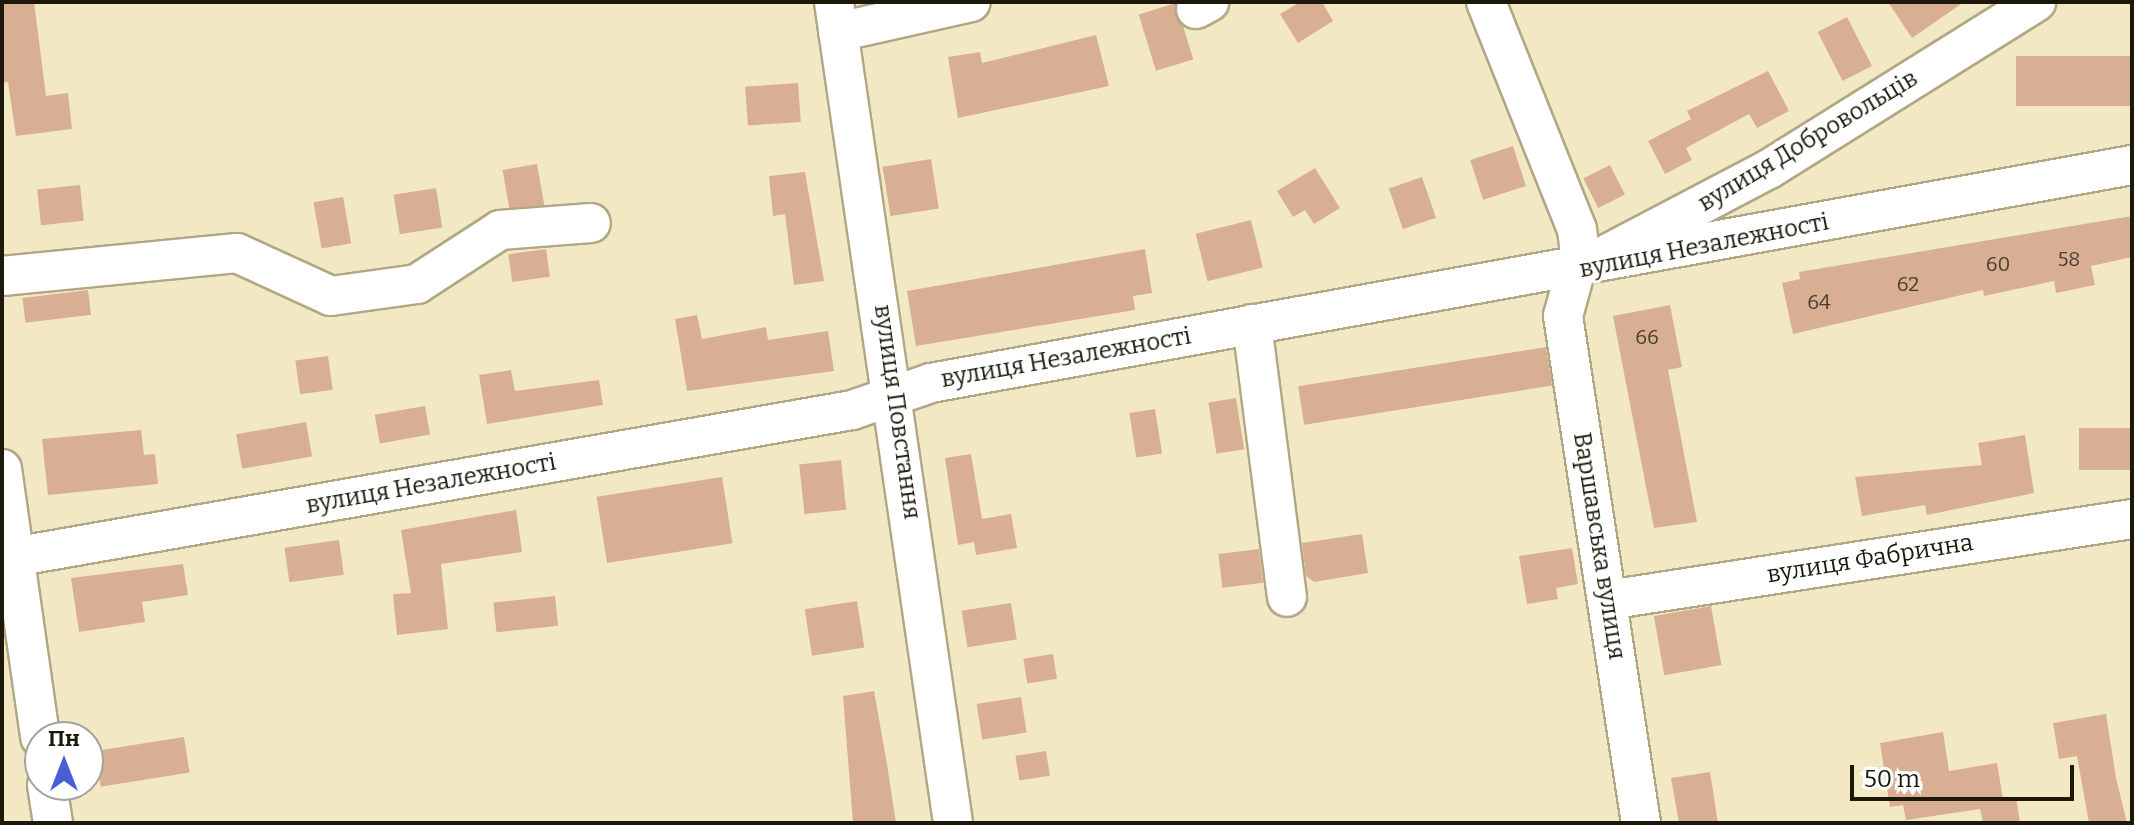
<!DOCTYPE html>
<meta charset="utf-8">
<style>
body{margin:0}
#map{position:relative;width:2134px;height:825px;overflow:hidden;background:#f3e8c4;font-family:Bitter,serif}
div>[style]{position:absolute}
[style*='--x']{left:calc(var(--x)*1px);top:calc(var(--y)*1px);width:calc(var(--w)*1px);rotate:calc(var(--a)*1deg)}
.building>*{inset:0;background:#d9af94;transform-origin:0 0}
.roads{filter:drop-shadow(2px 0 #b1a784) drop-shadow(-2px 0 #b1a784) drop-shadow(0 2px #b1a784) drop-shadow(0 -2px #b1a784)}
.minor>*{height:38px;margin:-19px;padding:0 19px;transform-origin:19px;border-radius:19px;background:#fff}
span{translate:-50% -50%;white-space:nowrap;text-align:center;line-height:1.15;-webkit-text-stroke:6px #fff;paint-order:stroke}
.number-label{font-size:20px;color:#4b3e2d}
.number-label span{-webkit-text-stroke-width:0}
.street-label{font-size:24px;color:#1c190b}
.frame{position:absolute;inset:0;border:4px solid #1c190b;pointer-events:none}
.north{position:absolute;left:24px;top:721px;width:80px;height:80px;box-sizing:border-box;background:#fff;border:2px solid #a4a39d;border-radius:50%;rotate:0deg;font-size:22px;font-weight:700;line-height:32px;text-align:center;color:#1c190b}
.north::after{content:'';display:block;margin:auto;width:28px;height:36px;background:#475fd3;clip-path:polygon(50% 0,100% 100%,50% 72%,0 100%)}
.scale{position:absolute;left:1850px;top:765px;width:224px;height:36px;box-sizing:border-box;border:4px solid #1c190b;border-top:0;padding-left:10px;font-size:24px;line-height:28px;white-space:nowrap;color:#1c190b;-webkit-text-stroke:6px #fff;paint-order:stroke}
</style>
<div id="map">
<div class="building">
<div style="clip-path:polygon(34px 2px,46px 96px,68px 93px,72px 129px,16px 136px,8px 82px,2px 83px,2px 3px)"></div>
<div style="clip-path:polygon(1300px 2px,1322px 2px,1333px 21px,1298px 43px,1280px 14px)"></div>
<div style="clip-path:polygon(1888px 2px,1964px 2px,1912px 38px)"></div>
<div style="left:1176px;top:3px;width:59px;height:39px;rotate:73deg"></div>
<div style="left:1847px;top:17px;width:55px;height:33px;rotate:63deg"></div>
<div style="clip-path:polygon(1096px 35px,1109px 86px,958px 118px,948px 57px,980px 52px,982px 63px)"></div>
<div style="left:2132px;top:56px;width:50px;height:116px;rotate:90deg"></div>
<div style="clip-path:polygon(1768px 71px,1789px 111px,1757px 128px,1749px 114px,1686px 148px,1692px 160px,1665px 174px,1648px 141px,1691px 119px,1687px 111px)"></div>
<div style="left:798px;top:83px;width:39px;height:53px;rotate:86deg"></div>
<div style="left:1513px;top:146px;width:42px;height:45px;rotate:72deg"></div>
<div style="left:931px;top:159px;width:50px;height:49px;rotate:81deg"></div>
<div style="left:537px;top:164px;width:42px;height:35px;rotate:80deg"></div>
<div style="left:1610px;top:165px;width:33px;height:30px;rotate:63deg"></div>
<div style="clip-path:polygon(1315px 168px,1340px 208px,1314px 224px,1305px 210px,1293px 217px,1277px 191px)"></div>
<div style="clip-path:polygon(805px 172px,824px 281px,794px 285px,785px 214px,773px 216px,769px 176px)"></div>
<div style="left:1422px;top:177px;width:43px;height:35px;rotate:71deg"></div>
<div style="left:80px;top:185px;width:36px;height:43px;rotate:84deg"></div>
<div style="left:436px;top:188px;width:40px;height:43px;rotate:81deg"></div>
<div style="left:343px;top:197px;width:47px;height:30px;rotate:80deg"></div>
<div style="clip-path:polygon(2132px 216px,2132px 257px,2091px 266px,2095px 285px,2056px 293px,2054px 281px,1984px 296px,1983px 290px,1793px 334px,1782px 283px,1800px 279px,1799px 272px)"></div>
<div style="left:1251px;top:220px;width:49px;height:57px;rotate:76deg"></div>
<div style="left:546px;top:249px;width:28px;height:38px;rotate:82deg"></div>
<div style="clip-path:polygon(1145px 249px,1152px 293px,1133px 296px,1135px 310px,916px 346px,907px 291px)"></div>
<div style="left:88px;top:290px;width:25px;height:66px;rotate:83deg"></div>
<div style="clip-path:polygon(1670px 305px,1682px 367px,1668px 370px,1697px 522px,1654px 528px,1613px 316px)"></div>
<div style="clip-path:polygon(697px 315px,702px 339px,766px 327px,768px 340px,828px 331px,834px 371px,687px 391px,675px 319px)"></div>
<div style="left:1546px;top:347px;width:39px;height:251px;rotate:81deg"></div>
<div style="left:328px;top:356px;width:34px;height:33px;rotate:82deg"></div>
<div style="clip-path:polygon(511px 370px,515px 391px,599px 380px,603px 405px,487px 424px,479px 375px)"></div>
<div style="left:1236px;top:398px;width:52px;height:28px;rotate:81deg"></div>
<div style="left:425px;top:406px;width:29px;height:51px;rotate:80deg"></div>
<div style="left:1155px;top:409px;width:45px;height:26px;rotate:81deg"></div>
<div style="left:306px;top:422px;width:35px;height:71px;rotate:80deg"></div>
<div style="left:2132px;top:428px;width:42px;height:53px;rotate:90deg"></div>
<div style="clip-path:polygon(141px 430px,144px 455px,155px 454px,158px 484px,48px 495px,42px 439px)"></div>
<div style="clip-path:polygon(2025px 435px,2034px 493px,1927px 515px,1925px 505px,1862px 516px,1855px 477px,1982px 465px,1978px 443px)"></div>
<div style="clip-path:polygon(971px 454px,982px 519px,1011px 514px,1017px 548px,976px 555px,974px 542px,958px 545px,945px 458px)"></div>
<div style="left:841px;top:460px;width:50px;height:42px;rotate:84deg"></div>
<div style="left:722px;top:477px;width:67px;height:127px;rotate:81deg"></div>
<div style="clip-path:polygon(516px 510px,522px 552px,441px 564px,448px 629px,397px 635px,393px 594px,411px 593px,401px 530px)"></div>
<div style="clip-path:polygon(1362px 534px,1368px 573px,1314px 582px,1306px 576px,1302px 543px)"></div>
<div style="left:339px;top:540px;width:35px;height:55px;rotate:82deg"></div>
<div style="clip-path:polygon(1572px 548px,1578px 584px,1556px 588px,1558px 599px,1527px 604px,1519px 556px)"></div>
<div style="left:1259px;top:549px;width:34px;height:41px;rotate:83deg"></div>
<div style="clip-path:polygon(183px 564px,188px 595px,142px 602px,145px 622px,79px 632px,71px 578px)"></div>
<div style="left:555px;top:596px;width:30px;height:62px;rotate:84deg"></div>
<div style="left:857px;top:601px;width:47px;height:53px;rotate:81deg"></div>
<div style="left:1011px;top:603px;width:37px;height:50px;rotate:81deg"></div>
<div style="left:1711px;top:606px;width:60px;height:58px;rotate:80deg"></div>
<div style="left:1053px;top:654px;width:25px;height:30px;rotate:81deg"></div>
<div style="clip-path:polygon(874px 691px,887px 764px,896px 823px,853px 823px,843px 696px)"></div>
<div style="left:1021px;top:697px;width:36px;height:45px;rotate:81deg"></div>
<div style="clip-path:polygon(2106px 714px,2116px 778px,2127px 823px,2089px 823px,2077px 756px,2059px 759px,2053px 723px)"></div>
<div style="clip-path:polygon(1943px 732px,1949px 771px,1997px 763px,2003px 799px,2016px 797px,2020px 823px,1983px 823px,1980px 809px,1906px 820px,1903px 805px,1890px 807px,1880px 743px)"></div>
<div style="left:184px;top:737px;width:36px;height:90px;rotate:81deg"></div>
<div style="left:1046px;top:751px;width:25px;height:31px;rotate:81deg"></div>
<div style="clip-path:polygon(1710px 772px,1718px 823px,1679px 823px,1671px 778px)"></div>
</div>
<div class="roads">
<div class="minor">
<div style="--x:834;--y:2;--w:830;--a:81.75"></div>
<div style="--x:1486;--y:2;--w:245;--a:68.2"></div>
<div style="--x:1577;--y:229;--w:25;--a:83"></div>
<div style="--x:1580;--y:254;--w:64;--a:105.3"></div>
<div style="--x:1563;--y:316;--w:513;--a:81.25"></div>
<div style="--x:1196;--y:9;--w:15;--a:-28"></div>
<div style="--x:838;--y:32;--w:136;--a:-12.7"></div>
<div style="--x:1609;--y:253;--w:181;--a:-27.7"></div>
<div style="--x:1769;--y:169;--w:315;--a:-32"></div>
<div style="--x:2;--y:276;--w:236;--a:-5.6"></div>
<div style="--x:237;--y:253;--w:103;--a:24.6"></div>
<div style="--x:331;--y:296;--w:87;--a:-7.9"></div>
<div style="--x:417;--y:284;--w:99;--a:-33"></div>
<div style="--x:500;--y:230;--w:91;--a:-4.4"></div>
<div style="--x:1252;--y:324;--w:275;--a:82.7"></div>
<div style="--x:2;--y:469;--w:271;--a:81.9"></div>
<div style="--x:2;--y:559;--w:863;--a:-9.94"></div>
<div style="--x:852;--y:410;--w:83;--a:-18.9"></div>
<div style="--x:931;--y:383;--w:1221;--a:-10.29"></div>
<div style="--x:1608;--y:600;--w:530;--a:-8.79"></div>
<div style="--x:47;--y:785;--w:38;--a:81"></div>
</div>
</div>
<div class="number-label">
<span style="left:2069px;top:259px">58</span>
<span style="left:1998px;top:264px">60</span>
<span style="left:1908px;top:284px">62</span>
<span style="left:1819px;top:302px">64</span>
<span style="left:1647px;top:337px">66</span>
</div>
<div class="street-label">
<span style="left:1808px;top:141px;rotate:-31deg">вулиця Добровольців</span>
<span style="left:1704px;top:246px;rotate:-11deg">вулиця Незалежності</span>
<span style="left:1066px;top:358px;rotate:-10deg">вулиця Незалежності</span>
<span style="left:897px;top:412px;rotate:82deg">вулиця Повстання</span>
<span style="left:431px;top:484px;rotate:-10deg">вулиця Незалежності</span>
<span style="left:1599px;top:546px;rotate:81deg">Варшавська вулиця</span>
<span style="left:1870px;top:559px;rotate:-9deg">вулиця Фабрична</span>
</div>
<div class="frame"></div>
<div class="north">Пн</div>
<div class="scale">50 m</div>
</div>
